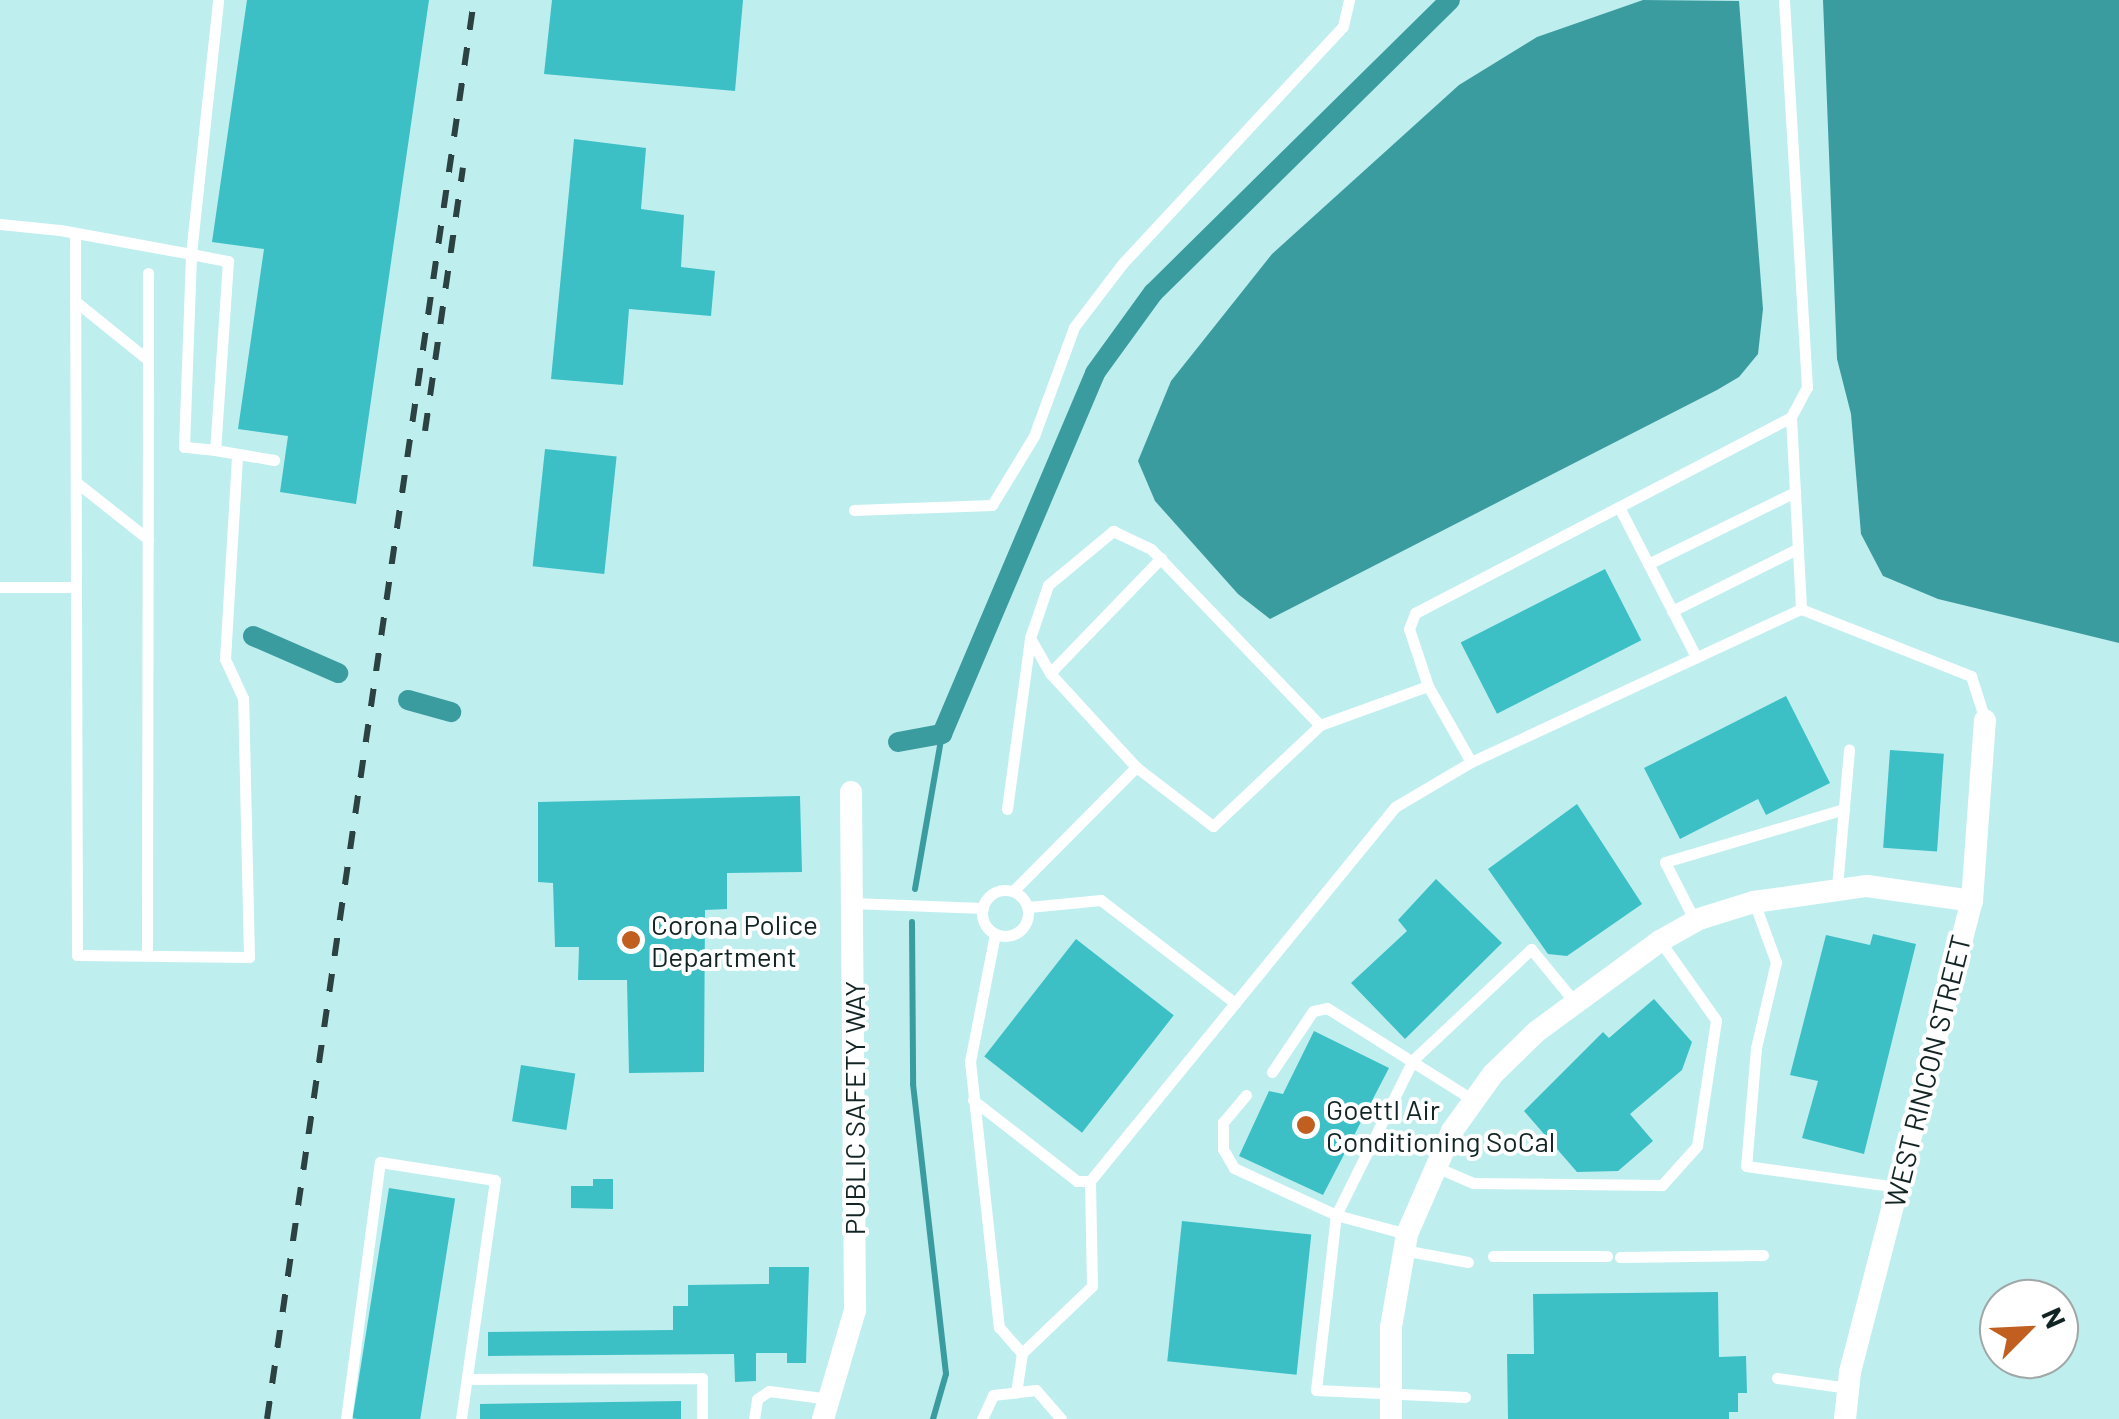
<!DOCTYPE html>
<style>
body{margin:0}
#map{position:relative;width:2119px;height:1419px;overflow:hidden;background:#bfeeef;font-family:Barlow,sans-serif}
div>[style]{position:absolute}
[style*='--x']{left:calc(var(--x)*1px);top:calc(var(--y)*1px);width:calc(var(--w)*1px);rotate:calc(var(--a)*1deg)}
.water>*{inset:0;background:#3b9ca0}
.stream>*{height:6px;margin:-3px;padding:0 3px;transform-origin:3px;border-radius:3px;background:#3b9ca0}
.canal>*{height:20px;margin:-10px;padding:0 10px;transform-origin:10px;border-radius:10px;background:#3b9ca0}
.building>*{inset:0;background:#3cc0c6;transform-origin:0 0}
.service>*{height:11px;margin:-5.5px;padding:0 5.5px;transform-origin:5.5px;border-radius:5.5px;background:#fff}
.service>.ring{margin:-5.5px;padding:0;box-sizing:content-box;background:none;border:11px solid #fff;border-radius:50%}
.minor>*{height:22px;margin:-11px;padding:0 11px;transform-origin:11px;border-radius:11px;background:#fff}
.rail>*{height:6px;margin-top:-3px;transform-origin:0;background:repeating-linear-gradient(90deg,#2c4242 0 18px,transparent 0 36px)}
.dots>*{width:28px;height:28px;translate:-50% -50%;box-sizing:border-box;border:5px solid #fff;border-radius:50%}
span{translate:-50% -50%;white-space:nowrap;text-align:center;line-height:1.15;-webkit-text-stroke:8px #fff;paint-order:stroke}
.poi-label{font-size:28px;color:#122424}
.left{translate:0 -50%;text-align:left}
.street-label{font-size:28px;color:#122424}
.north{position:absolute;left:1979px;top:1279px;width:100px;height:100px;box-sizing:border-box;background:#fff;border:2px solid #a0a7a7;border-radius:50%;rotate:66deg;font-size:28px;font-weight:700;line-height:40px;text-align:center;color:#122424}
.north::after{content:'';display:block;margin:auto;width:35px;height:45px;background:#c15f20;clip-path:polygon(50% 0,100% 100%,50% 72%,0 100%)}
</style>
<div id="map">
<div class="water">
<div style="clip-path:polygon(1643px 0,1739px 1px,1763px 309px,1758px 354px,1739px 377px,1717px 390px,1270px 619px,1238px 594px,1155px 501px,1138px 461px,1171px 381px,1272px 254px,1459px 85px,1537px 37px)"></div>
<div style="clip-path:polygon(1823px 0,2119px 0,2119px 643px,1938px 599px,1883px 576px,1861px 534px,1851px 414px,1837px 359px)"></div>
</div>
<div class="stream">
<div style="--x:915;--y:889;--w:157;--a:-80.1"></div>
<div style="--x:912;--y:922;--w:162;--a:89.6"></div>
<div style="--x:913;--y:1084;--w:292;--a:83.5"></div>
<div style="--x:946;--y:1374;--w:47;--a:106.1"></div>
</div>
<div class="canal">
<div style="--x:253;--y:636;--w:93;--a:23.5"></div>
<div style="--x:408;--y:700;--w:45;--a:15.6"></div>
<div style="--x:898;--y:742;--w:45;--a:-10.3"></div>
<div style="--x:942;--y:734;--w:392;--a:-67"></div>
<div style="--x:1095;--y:373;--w:99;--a:-54.1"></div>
<div style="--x:1153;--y:293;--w:417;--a:-44.6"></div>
</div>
<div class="building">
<div style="clip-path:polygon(247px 0,429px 0,356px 504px,280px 492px,288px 436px,238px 429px,264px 249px,212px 242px)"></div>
<div style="clip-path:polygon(552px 0,743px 0,735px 91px,544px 74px)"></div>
<div style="clip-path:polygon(574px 139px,646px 148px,641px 209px,684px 215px,681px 267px,715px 271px,711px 316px,629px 309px,623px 385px,551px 379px)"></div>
<div style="left:545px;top:449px;width:72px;height:118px;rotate:6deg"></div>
<div style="left:1605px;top:569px;width:80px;height:162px;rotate:63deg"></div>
<div style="clip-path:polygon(1786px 696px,1830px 783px,1766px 815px,1758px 799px,1680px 839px,1644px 768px)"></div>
<div style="left:1890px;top:750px;width:54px;height:98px;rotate:4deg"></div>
<div style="clip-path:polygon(800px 796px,802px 872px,727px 873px,727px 909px,705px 910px,704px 1072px,629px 1073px,627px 980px,578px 980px,579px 947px,555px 947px,553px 883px,538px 882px,538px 802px)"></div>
<div style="clip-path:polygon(1577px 804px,1642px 904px,1567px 956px,1548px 954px,1488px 869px)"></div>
<div style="clip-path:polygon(1436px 879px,1502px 943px,1405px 1039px,1351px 983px,1407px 931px,1398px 920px)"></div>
<div style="clip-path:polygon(1873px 934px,1916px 944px,1864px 1154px,1802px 1138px,1818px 1081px,1790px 1075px,1826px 935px,1870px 945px)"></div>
<div style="left:1076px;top:939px;width:124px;height:149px;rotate:38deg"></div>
<div style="clip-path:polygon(1654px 999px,1692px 1042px,1682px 1070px,1630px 1114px,1653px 1141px,1618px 1171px,1577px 1172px,1524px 1111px,1603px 1032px,1609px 1038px)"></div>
<div style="clip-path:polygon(1314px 1031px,1389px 1068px,1323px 1195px,1239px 1156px,1269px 1091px,1283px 1094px)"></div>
<div style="left:521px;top:1065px;width:55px;height:57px;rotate:9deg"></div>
<div style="clip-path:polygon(593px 1179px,613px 1179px,613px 1209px,571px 1208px,571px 1186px,593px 1186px)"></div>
<div style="left:389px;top:1188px;width:67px;height:233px;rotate:9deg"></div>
<div style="left:1182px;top:1221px;width:130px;height:141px;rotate:6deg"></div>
<div style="clip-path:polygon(769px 1267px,809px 1267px,806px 1363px,787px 1363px,787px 1353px,756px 1353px,756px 1381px,735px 1382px,734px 1354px,488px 1356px,488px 1332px,673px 1330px,673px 1306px,688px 1306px,688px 1285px,769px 1284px)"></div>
<div style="clip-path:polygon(1718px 1292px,1719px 1357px,1746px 1356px,1747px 1393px,1738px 1393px,1738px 1412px,1729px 1412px,1729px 1419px,1508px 1419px,1507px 1354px,1534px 1354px,1533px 1294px)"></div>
<div style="clip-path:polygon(681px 1401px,681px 1419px,480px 1419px,480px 1404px)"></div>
</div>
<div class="service">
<div style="--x:1784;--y:0;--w:388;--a:86.6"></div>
<div style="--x:1807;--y:387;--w:34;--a:118"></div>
<div style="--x:0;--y:224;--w:60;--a:5.7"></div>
<div style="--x:60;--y:230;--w:56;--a:10.3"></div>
<div style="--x:115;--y:240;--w:77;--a:10.4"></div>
<div style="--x:191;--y:254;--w:38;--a:11"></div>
<div style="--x:228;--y:261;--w:189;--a:93.9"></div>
<div style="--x:215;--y:450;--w:31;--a:-174"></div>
<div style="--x:184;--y:447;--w:193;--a:-87.9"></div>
<div style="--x:191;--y:254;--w:255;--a:-83.9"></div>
<div style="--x:75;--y:233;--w:722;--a:89.84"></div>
<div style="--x:77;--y:955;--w:172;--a:0.7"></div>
<div style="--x:249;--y:957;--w:259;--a:-91.3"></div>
<div style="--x:243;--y:698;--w:43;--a:-114.8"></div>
<div style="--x:225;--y:659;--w:205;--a:-86.6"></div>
<div style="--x:148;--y:273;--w:87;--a:90"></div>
<div style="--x:75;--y:301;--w:94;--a:38.9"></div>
<div style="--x:148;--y:360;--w:593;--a:90.1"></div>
<div style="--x:215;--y:450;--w:60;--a:9.6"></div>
<div style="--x:76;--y:482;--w:92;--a:38.4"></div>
<div style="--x:1619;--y:507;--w:169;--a:62.8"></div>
<div style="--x:854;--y:510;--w:138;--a:-2.1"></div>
<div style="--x:992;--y:505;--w:81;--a:-58.7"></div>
<div style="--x:1034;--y:436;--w:116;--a:-69.8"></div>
<div style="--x:1074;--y:327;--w:81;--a:-52.6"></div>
<div style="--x:1123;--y:263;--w:323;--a:-47.1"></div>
<div style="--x:1343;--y:26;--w:27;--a:-77"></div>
<div style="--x:1648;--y:564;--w:164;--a:-26.1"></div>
<div style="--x:0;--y:587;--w:76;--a:0"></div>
<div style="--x:1672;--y:611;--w:140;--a:-26.4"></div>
<div style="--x:1050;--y:673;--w:160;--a:-46"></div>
<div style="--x:1428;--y:686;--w:60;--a:-108.4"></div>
<div style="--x:1409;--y:629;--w:17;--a:-69"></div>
<div style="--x:1415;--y:613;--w:424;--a:-27.5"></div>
<div style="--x:1791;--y:417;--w:192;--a:87"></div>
<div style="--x:1471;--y:762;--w:364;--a:-24.9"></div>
<div style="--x:1801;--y:609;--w:183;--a:21.5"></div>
<div style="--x:1971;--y:676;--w:46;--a:72.3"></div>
<div style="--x:1136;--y:767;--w:127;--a:-132.5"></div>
<div style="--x:1050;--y:673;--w:40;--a:-119.7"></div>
<div style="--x:1030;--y:638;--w:56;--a:-71.2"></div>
<div style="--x:1048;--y:585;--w:85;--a:-39.7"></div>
<div style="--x:1113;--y:531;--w:42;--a:25.3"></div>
<div style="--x:1151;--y:549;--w:244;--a:46.2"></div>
<div style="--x:1007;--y:809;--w:173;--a:-82.3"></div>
<div style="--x:1837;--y:887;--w:138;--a:-85"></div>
<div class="ring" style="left:982px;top:890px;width:35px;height:35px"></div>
<div style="--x:1013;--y:891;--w:175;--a:-45.2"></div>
<div style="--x:1136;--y:767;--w:97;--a:37.5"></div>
<div style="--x:1213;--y:826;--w:147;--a:-43.3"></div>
<div style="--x:1320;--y:725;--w:115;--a:-19.9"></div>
<div style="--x:1428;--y:686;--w:87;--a:60.5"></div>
<div style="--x:1471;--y:762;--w:88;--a:149.4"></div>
<div style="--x:1395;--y:807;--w:253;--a:129.2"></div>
<div style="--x:1754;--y:902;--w:64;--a:69.9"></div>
<div style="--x:1776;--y:962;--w:88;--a:103.1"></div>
<div style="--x:1756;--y:1048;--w:118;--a:94.8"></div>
<div style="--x:1746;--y:1166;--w:152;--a:7.9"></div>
<div style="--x:852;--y:903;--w:131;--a:2.2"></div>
<div style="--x:1695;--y:921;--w:66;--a:-117"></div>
<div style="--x:1665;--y:862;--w:187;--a:-16.5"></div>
<div style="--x:995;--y:934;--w:129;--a:101.1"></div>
<div style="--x:970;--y:1061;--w:268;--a:83.8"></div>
<div style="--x:999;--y:1327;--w:35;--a:49"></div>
<div style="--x:1022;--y:1353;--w:40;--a:98.5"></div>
<div style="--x:1272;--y:1072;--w:73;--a:-56.1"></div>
<div style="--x:1313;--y:1011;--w:14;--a:-12"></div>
<div style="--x:1327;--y:1008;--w:173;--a:32.2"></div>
<div style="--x:1246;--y:1095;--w:35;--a:130"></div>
<div style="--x:1223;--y:1122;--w:27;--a:90"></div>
<div style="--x:1223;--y:1149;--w:22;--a:60"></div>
<div style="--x:1234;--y:1168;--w:112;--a:24.7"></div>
<div style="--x:1336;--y:1215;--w:73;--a:15"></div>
<div style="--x:973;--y:1100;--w:132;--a:37.9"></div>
<div style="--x:1077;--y:1181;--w:13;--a:0"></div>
<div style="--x:1436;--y:1167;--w:40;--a:23.4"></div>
<div style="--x:1473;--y:1183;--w:189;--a:0.6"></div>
<div style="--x:1662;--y:1185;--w:52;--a:-48.1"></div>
<div style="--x:1697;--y:1146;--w:127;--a:-81.4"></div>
<div style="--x:1716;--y:1020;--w:97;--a:-125.3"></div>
<div style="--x:1403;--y:1250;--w:66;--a:10.5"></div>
<div style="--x:1493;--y:1256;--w:114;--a:0"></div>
<div style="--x:1620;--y:1257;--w:143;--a:-0.8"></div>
<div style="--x:1022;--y:1353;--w:97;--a:-43.7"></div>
<div style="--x:1092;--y:1286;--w:105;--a:-91.1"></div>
<div style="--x:1090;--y:1181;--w:230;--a:-50.8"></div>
<div style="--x:1235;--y:1003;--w:169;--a:-142.5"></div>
<div style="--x:1101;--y:900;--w:73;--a:174.5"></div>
<div style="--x:1777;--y:1378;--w:72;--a:8"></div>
<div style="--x:467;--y:1379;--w:235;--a:-0.2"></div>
<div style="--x:702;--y:1378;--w:41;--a:90"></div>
<div style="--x:1465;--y:1397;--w:149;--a:-177.3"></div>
<div style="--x:1316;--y:1390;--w:176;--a:-83.5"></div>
<div style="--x:1336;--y:1215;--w:173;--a:-63.6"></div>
<div style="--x:1413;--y:1060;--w:162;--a:-43.2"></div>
<div style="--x:1531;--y:949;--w:66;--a:50.5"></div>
<div style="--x:346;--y:1419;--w:259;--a:-82.5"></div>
<div style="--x:380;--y:1162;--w:116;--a:8.9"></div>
<div style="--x:495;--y:1180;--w:241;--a:98.1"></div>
<div style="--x:754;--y:1419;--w:20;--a:-81"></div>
<div style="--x:757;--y:1399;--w:14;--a:-34"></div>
<div style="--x:769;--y:1391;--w:61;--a:7.6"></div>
<div style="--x:982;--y:1419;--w:26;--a:-65"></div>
<div style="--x:993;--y:1395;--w:43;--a:-6.6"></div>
<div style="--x:1036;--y:1390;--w:38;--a:49"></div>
</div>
<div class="minor">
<div style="--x:823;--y:1419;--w:114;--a:-73.6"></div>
<div style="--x:855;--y:1310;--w:518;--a:-90.44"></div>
<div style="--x:1391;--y:1419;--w:92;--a:-90"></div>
<div style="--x:1391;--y:1327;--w:94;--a:-80.2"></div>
<div style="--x:1407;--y:1234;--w:112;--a:-66.4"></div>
<div style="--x:1452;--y:1131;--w:70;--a:-54.3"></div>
<div style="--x:1493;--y:1074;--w:60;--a:-44.3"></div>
<div style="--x:1536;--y:1032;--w:154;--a:-36.3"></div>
<div style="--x:1660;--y:941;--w:45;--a:-29.4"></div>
<div style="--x:1699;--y:919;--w:58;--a:-17.2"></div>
<div style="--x:1754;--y:902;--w:114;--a:-8.1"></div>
<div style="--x:1867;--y:886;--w:106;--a:8.1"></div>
<div style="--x:1845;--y:1419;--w:47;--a:-83.9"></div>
<div style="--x:1850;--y:1372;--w:487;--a:-75.5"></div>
<div style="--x:1972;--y:901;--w:181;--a:-85.9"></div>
</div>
<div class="rail">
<div style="--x:425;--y:431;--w:266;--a:-81.8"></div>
<div style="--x:267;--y:1419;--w:1434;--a:-81.7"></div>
</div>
<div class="dots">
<div style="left:631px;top:940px;background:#c15f20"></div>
<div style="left:1306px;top:1125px;background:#c15f20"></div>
</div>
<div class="poi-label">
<span class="left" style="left:651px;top:940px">Corona Police<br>Department</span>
<span class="left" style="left:1326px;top:1125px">Goettl Air<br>Conditioning SoCal</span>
</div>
<div class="street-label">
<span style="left:1927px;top:1071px;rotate:-76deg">WEST RINCON STREET</span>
<span style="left:854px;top:1108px;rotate:-90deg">PUBLIC SAFETY WAY</span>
</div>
<div class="north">N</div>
</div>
